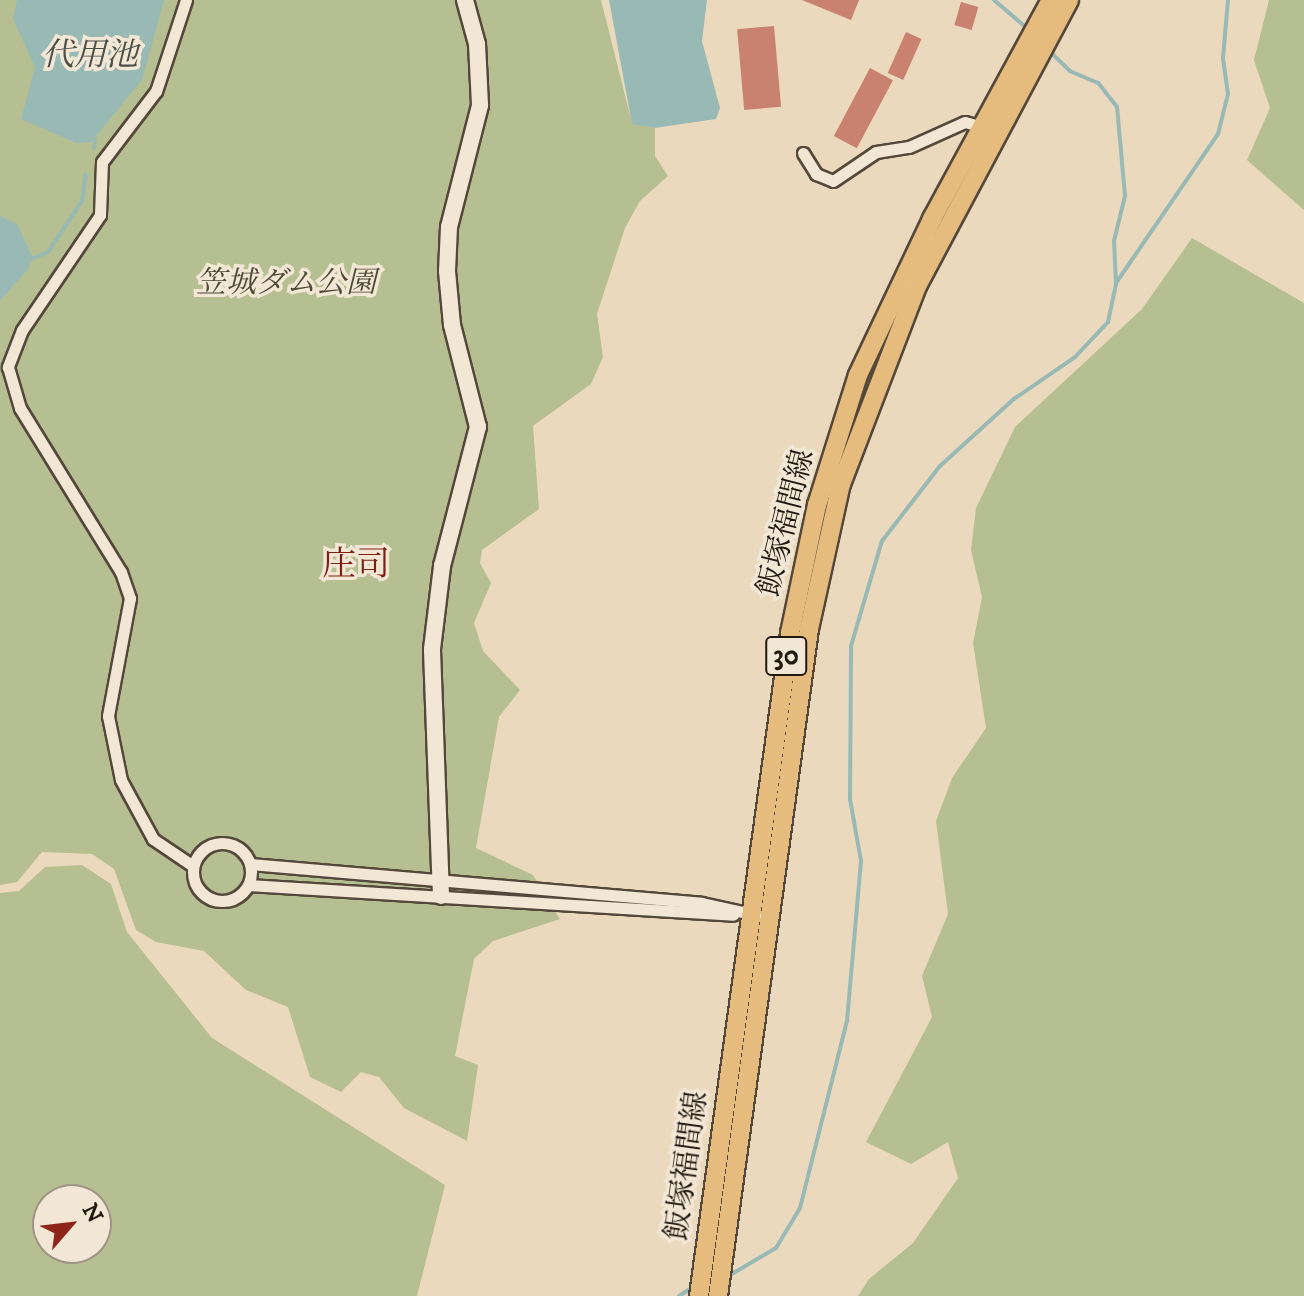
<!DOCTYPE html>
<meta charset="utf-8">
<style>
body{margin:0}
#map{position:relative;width:1304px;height:1296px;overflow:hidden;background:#ebd9bd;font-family:"IM FELL DW Pica","Noto Serif JP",serif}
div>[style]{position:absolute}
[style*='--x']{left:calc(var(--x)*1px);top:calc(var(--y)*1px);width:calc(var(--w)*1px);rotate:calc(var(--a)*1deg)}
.green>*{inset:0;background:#b6bf92}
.water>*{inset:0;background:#99b9b5}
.stream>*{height:4px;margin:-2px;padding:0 2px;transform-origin:2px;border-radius:2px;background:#99b9b5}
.building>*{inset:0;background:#c98170;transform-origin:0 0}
.roads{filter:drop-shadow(2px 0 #54483a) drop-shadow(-2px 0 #54483a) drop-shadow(0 2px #54483a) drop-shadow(0 -2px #54483a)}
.street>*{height:11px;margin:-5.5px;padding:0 5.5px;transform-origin:5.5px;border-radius:5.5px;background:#f2e6d4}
.street>.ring{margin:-5.5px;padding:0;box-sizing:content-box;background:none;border:11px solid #f2e6d4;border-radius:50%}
.secondary>*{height:16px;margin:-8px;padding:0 8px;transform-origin:8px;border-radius:8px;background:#f2e6d4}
.primary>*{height:18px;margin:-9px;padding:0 9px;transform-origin:9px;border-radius:9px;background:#e6bc7e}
span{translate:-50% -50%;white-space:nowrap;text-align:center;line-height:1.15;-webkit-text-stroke:7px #f2e6d4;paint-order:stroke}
.shield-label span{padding:2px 6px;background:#f2e6d4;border:2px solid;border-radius:6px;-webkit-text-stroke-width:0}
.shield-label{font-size:28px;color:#21180f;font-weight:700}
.park-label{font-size:30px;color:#4e4a36;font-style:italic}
.street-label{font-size:30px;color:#21180f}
.water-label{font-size:32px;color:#4b5049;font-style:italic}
.quarter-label{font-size:34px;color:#7a1f14}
.north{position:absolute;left:32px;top:1184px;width:80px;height:80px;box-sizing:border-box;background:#f2e6d4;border:2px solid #9e9485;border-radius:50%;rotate:62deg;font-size:22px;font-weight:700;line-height:32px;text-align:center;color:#21180f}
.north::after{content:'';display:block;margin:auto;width:28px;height:36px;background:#8f2418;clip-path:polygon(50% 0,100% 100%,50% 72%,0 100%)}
</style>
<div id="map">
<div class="green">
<div style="clip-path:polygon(0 0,601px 0,632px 123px,655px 128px,655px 156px,668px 176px,640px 201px,625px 228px,597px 314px,603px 357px,591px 384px,533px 426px,539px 509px,482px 550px,480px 563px,491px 583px,474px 623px,483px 651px,520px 690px,499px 717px,476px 848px,533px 875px,560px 919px,493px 941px,474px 959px,455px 1056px,478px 1065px,467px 1141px,404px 1108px,379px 1077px,361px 1072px,341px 1092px,310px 1077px,288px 1007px,246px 990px,204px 951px,156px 942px,136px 930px,114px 869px,92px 854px,42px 852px,17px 882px,0 885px)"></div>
<div style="clip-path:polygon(1269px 0,1304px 0,1304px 210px,1247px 160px,1270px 108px,1254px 60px)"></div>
<div style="clip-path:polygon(1192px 238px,1304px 303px,1304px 1296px,858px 1296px,869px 1279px,913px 1243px,958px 1178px,948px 1142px,911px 1164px,866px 1142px,932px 1017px,922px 976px,948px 914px,936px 821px,952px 778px,986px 728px,973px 643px,982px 597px,971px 550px,976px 508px,1015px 427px,1142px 309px)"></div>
<div style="clip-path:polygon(evenodd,82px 865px,111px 884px,127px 932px,212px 1038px,445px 1185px,417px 1296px,0 1296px,0 893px,19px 891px,45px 867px,82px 865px,48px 1200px,96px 1200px,96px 1248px,48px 1248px,48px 1200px)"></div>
</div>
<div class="water">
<div style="clip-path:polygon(17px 0,164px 0,142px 80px,91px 142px,76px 143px,21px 119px,35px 67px,13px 19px)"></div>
<div style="clip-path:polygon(609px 0,707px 0,702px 41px,720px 108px,716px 119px,655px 128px,632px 124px)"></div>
<div style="clip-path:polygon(0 216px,17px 224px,32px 256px,29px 268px,0 301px)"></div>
</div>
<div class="stream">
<div style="--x:994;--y:0;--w:45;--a:40.5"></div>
<div style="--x:94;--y:148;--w:9;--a:-84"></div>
<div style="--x:31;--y:259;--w:18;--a:-22"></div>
<div style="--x:48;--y:252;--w:61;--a:-56.3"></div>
<div style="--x:82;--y:201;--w:27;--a:-82"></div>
<div style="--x:1116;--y:283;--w:181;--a:-55.6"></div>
<div style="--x:1218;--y:134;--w:41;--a:-76"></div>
<div style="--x:1228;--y:94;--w:36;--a:-98"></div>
<div style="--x:1223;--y:58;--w:58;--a:-85.1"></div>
<div style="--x:725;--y:1278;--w:59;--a:-30.5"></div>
<div style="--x:776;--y:1248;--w:47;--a:-59"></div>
<div style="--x:800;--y:1208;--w:193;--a:-75.9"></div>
<div style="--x:847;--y:1021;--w:161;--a:-85"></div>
<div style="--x:861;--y:861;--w:63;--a:-100.1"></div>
<div style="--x:850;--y:799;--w:153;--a:-89.6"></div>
<div style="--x:851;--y:646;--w:109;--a:-73.6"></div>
<div style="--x:882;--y:541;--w:95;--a:-52.3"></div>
<div style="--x:940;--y:466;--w:100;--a:-42.2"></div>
<div style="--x:1014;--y:399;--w:74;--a:-34.5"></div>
<div style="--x:1075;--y:357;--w:48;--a:-46.7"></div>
<div style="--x:1108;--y:322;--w:40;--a:-78"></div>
<div style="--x:1116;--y:283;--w:42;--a:-92.7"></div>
<div style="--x:1114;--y:241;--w:46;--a:-76.3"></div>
<div style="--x:1125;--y:196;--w:89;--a:-95.1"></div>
<div style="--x:1117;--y:107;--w:31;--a:-128"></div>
<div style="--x:1098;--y:83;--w:30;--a:-157"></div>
<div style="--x:1070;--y:71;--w:30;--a:-136"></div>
<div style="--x:679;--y:1296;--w:17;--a:-33"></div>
</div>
<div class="building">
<div style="clip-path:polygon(802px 0,859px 0,851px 20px)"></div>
<div style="left:961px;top:2px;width:18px;height:24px;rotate:16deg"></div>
<div style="left:774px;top:26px;width:81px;height:37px;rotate:85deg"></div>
<div style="left:906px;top:32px;width:17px;height:45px;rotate:24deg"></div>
<div style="left:870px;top:68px;width:26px;height:77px;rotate:28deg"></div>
</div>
<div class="roads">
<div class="street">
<div style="--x:186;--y:0;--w:96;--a:108.2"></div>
<div style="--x:156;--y:91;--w:89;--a:127.3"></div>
<div style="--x:102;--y:162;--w:53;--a:92.2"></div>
<div style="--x:100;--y:215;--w:139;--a:124.1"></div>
<div style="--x:22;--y:330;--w:40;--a:111"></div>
<div style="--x:8;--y:367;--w:43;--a:73.7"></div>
<div style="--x:20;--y:408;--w:193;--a:58.4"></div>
<div style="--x:121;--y:572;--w:28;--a:71"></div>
<div style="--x:130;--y:598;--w:120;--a:100.6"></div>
<div style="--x:108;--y:716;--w:65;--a:78.5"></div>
<div style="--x:121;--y:780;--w:67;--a:61.5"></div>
<div style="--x:153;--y:839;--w:48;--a:34"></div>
<div style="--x:803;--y:153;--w:25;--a:58"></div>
<div style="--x:816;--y:174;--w:18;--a:22"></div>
<div style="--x:833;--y:181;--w:52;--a:-34"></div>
<div style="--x:876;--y:152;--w:33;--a:-9"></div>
<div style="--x:909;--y:147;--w:61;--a:-24.1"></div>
<div style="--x:965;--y:122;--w:22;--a:16"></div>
<div class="ring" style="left:193px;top:843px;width:47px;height:47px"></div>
<div style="--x:250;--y:864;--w:453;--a:4.9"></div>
<div style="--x:701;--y:903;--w:57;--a:12.1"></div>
<div style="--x:248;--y:885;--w:486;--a:3.5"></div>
</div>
<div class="secondary">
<div style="--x:441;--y:896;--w:247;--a:-92.1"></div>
<div style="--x:432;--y:649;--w:84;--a:-83.1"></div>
<div style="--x:442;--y:566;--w:144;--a:-75.5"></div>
<div style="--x:478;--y:427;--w:105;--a:-104.3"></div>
<div style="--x:452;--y:325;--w:54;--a:-95.3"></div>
<div style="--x:447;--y:271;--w:44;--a:-87.4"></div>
<div style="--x:449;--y:227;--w:126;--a:-75.7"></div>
<div style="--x:480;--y:105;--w:61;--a:-92.8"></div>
<div style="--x:477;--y:44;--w:46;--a:-105.3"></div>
</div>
<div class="primary">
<div style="--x:699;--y:1296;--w:669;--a:-82.18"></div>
<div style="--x:790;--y:633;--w:131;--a:-78.1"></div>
<div style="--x:817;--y:505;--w:136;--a:-72.5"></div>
<div style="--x:858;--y:375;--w:173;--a:-64.6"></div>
<div style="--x:932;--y:219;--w:249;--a:-61.5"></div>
<div style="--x:718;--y:1296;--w:673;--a:-82.23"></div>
<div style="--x:809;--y:629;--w:148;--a:-77.6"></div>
<div style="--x:841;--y:484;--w:212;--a:-69"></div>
<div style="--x:917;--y:286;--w:324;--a:-62"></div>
</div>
</div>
<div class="shield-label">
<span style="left:786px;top:656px">30</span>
</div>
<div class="park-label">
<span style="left:286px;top:284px">笠城ダム公園</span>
</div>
<div class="street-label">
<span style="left:787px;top:523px;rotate:-76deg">飯塚福間線</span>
<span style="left:688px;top:1166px;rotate:-82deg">飯塚福間線</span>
</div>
<div class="water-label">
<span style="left:90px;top:56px">代用池</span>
</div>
<div class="quarter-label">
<span style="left:356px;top:566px">庄司</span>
</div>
<div class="north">N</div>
</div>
